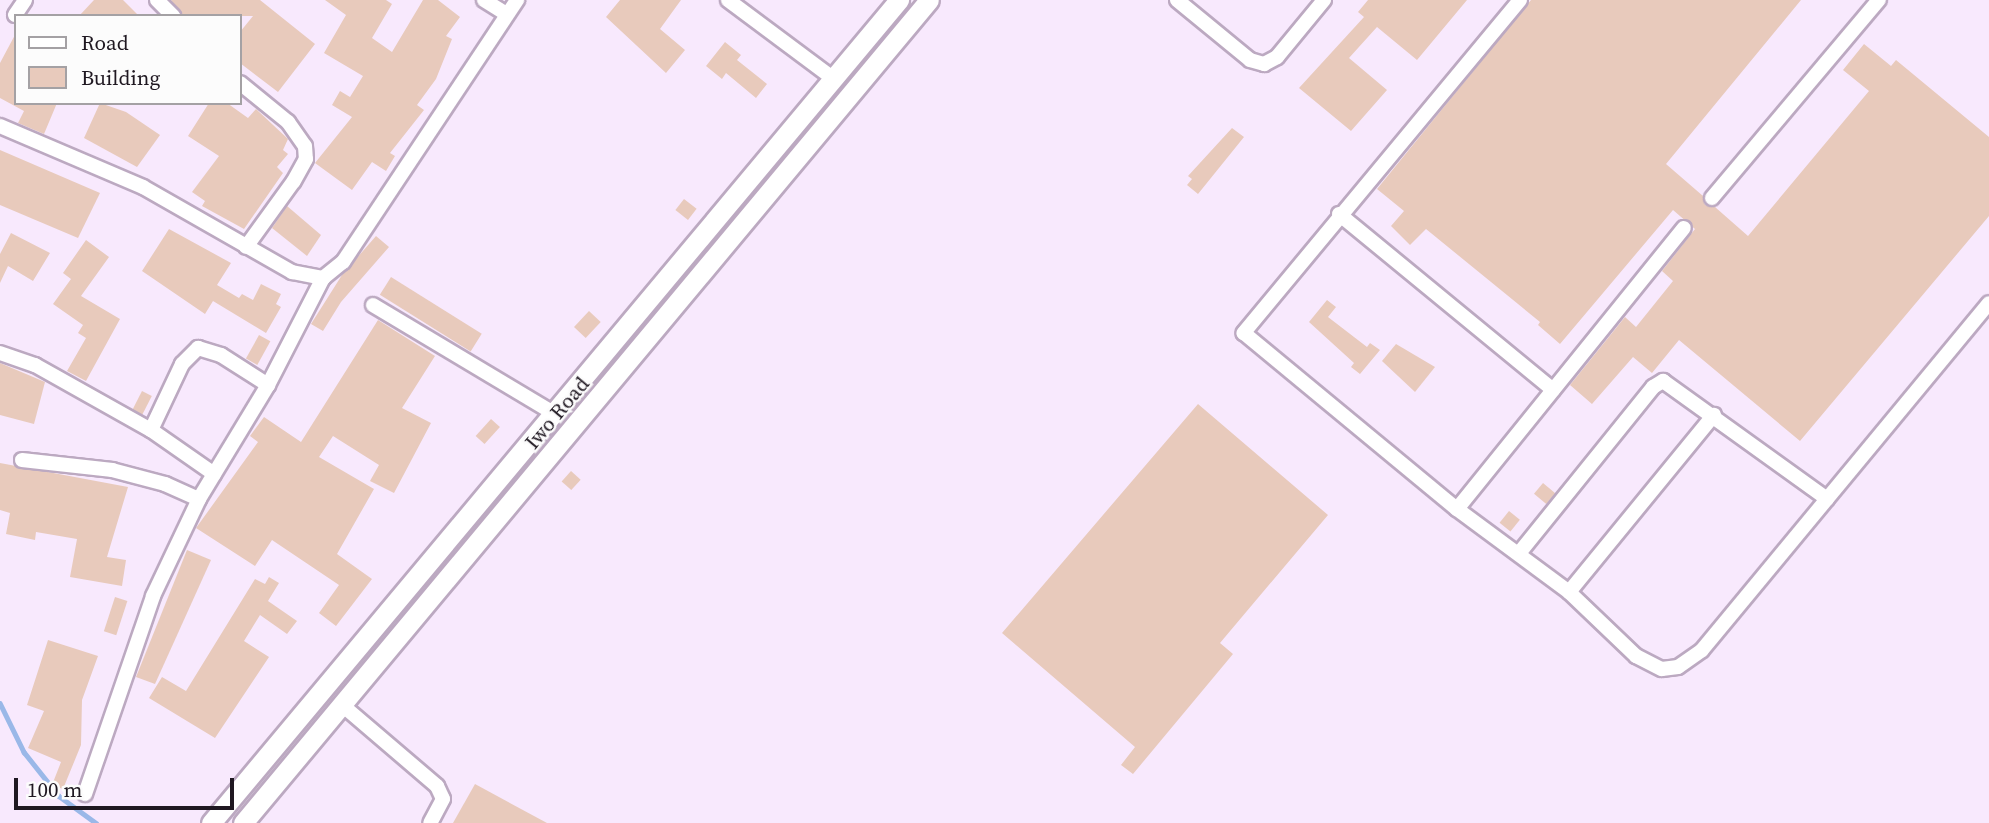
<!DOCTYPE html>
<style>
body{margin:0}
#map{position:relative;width:1989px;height:823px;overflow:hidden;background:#f8e9fd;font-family:"Source Serif 4",serif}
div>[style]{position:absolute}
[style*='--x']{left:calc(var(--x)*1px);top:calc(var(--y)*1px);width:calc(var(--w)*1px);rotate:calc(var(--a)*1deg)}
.stream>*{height:4.5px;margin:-2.25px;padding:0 2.25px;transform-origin:2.25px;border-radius:2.25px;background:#9ab8e8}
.building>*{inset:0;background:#e8cabc;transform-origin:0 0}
.roads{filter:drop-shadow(2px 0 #bca9c1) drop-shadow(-2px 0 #bca9c1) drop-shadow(0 2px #bca9c1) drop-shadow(0 -2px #bca9c1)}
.minor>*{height:14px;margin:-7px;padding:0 7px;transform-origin:7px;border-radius:7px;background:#fff}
.major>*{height:19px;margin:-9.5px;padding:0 9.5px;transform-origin:9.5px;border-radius:9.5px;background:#fff}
span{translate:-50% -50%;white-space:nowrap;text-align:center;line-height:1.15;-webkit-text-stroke:5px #fcfcfc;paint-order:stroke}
.street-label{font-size:21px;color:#1f1821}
.legend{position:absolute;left:14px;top:14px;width:228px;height:91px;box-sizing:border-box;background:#fcfcfc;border:2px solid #a4a1a4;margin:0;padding:9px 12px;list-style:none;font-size:21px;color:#1f1821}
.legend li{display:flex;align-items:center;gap:14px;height:35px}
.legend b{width:35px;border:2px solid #a4a1a4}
.scale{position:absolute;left:14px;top:778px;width:220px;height:32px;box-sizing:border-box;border:4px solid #1f1821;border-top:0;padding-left:9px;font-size:21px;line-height:24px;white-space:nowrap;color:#1f1821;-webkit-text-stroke:5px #fcfcfc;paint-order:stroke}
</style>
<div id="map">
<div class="stream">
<div style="--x:0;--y:703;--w:55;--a:63.9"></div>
<div style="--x:24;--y:752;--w:56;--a:51.5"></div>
<div style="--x:59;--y:796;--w:46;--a:36.1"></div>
</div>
<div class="building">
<div style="clip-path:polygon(94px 0,123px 0,139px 16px,79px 16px)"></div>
<div style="clip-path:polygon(171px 0,260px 0,315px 44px,278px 92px,240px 63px,240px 32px,253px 16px,182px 16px)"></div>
<div style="clip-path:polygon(325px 0,386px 0,392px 4px,372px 38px,392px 52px,423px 0,438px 0,460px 17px,446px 36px,452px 39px,436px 79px,417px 105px,424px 110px,390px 153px,395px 156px,386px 171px,372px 162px,352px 190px,315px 163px,352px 117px,332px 105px,340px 91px,350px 97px,363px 76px,324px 53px,346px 15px)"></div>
<div style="clip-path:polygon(620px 0,681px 0,660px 29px,685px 50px,666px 73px,606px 17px)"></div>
<div style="clip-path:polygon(1368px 0,1467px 0,1417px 60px,1377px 27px,1349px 58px,1387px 90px,1351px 131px,1299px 88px,1364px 17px,1358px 12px)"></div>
<div style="clip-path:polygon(1531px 0,1801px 0,1666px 164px,1703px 196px,1705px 205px,1715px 207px,1748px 236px,1869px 91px,1843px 70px,1864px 44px,1891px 66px,1896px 60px,1989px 137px,1989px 216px,1800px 441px,1679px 340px,1652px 373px,1633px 357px,1592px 404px,1570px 385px,1625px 317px,1636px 327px,1673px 281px,1662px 271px,1695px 229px,1673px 210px,1560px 344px,1538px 325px,1540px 322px,1426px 229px,1410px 245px,1391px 226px,1404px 211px,1377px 189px)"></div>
<div style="clip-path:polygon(16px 33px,16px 103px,57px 103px,44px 134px,18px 123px,24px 111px,0 98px,0 63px)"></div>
<div style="clip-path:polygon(725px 42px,741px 55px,737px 60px,767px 84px,756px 98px,726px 73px,722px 79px,706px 66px)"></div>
<div style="clip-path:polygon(100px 103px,126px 112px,160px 135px,137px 167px,84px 138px)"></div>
<div style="clip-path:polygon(209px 103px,227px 103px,248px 118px,256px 109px,288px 139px,283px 150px,288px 154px,277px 167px,283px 173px,244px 229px,202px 206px,205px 201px,192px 192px,219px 156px,188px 136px)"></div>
<div style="clip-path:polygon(1232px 128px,1244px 137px,1198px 194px,1187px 185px,1192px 179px,1188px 176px)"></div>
<div style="clip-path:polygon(0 150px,100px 193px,78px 238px,0 205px)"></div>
<div style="left:684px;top:199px;width:16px;height:14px;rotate:38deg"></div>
<div style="clip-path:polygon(287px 206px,321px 235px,307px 256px,272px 228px)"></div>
<div style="clip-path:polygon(169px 229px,231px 263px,217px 285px,239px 298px,242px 294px,253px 300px,261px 284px,281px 294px,276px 304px,281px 307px,266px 333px,213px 301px,205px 314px,142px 271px)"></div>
<div style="clip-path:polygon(11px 233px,50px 253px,33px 281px,8px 266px,0 283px,0 254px)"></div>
<div style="clip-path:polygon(376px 236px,389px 247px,341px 302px,323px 331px,311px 324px,342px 275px)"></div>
<div style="clip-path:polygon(86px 240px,109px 257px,81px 296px,120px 319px,86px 381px,67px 371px,86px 338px,78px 333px,83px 325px,53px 304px,71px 279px,63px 273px)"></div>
<div style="left:391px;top:277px;width:107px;height:21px;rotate:32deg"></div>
<div style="clip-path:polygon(1327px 300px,1336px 307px,1328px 317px,1367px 347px,1370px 343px,1380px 350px,1360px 374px,1351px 367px,1354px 363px,1309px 322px)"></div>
<div style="left:589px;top:311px;width:16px;height:22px;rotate:43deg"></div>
<div style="clip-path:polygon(378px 320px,435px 356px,402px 408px,431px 423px,394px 493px,370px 481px,379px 465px,333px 436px,319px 457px,374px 489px,337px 554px,372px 579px,336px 626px,319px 613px,339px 585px,272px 540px,255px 566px,196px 528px,258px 442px,250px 436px,264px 417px,301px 442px)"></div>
<div style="left:259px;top:335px;width:13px;height:27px;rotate:29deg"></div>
<div style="clip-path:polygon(1396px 344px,1435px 367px,1415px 392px,1382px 361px)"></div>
<div style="clip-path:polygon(0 363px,45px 382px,34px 424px,0 415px)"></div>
<div style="left:142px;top:391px;width:11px;height:21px;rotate:27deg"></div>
<div style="clip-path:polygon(1198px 404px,1328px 515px,1220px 643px,1233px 654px,1133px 774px,1121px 765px,1135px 747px,1002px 633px)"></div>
<div style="left:491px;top:419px;width:12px;height:23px;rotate:42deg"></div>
<div style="clip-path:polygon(0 463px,128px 487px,107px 557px,126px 560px,122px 586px,70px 577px,77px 539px,36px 532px,35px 540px,6px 534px,10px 513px,0 510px)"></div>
<div style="left:571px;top:471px;width:13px;height:14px;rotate:42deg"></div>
<div style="left:1543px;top:483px;width:16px;height:14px;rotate:40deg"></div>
<div style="left:1509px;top:511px;width:14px;height:15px;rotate:39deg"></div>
<div style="clip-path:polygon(187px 550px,211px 560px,155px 684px,136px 677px)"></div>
<div style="clip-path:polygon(269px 577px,279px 583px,268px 601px,297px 621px,287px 634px,260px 615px,244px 641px,269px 657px,215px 738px,149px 698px,162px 677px,186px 691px,255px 579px,265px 584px)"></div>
<div style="left:115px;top:597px;width:13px;height:36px;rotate:18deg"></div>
<div style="clip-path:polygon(48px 640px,98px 656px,82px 700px,81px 745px,63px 789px,52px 785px,61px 762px,28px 748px,44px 711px,27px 705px)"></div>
<div style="clip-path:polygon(475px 784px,547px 823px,453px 823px)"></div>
</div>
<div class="roads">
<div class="minor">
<div style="--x:157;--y:0;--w:23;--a:45"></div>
<div style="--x:484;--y:0;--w:26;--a:32"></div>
<div style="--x:728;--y:0;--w:132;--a:36.7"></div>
<div style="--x:1177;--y:0;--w:94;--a:39.4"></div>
<div style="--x:1250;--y:60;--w:15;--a:16"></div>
<div style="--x:1264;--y:64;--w:15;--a:-28"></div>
<div style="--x:1277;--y:57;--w:74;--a:-50.5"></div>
<div style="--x:1520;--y:0;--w:433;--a:129.7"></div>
<div style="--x:1244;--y:333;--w:276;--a:39.6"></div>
<div style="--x:1457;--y:509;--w:139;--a:36.5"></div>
<div style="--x:1569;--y:592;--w:93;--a:43.7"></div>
<div style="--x:1636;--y:656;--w:29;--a:27"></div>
<div style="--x:1662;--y:669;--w:16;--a:-7"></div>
<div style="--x:1678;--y:667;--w:29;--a:-35"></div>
<div style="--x:1702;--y:650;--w:450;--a:-50.4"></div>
<div style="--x:15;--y:15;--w:18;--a:-56"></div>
<div style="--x:240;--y:83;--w:62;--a:39.1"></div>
<div style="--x:288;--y:122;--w:29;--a:55"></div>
<div style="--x:305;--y:146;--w:13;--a:86"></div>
<div style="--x:306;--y:159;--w:26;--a:119"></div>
<div style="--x:293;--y:182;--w:80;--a:125.9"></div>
<div style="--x:0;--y:126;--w:155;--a:23.1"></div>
<div style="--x:143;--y:187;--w:172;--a:29.7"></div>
<div style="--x:292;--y:272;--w:32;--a:11"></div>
<div style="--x:323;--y:278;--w:26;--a:-39"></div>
<div style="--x:343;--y:262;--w:315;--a:-56.4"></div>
<div style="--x:1712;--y:198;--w:259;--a:-49.9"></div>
<div style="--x:1339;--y:214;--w:277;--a:39.4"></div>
<div style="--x:373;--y:305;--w:212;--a:30.9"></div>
<div style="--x:0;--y:353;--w:37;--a:19"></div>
<div style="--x:35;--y:365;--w:133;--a:29.3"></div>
<div style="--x:151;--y:430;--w:77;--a:34.9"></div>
<div style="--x:151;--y:430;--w:73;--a:-64.8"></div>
<div style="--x:182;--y:364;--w:23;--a:-45"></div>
<div style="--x:198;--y:348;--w:24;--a:17"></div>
<div style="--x:221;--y:355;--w:56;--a:32.6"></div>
<div style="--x:22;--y:460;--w:91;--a:6.3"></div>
<div style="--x:112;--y:470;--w:55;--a:14.8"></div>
<div style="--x:165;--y:484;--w:37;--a:24"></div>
<div style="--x:1457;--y:509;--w:361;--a:-51.1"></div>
<div style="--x:1520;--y:552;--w:212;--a:-51.1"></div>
<div style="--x:1653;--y:387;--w:12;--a:-31"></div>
<div style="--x:1663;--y:381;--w:202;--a:35.7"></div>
<div style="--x:1569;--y:592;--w:229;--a:-50.7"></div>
<div style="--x:341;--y:704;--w:126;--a:40.5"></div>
<div style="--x:437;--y:786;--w:14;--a:65"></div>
<div style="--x:443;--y:799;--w:27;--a:118"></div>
<div style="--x:85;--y:794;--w:209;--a:-71"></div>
<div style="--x:153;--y:596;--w:107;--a:-64.6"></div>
<div style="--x:199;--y:499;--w:133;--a:-58.8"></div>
<div style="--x:268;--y:385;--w:120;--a:-62.8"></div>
</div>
<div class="major">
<div style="--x:211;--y:823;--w:1073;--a:-50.11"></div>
<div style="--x:243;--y:823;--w:1071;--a:-50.19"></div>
</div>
</div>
<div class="street-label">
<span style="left:557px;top:413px;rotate:-50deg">Iwo Road</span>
</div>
<ul class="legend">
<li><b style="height:9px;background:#fff"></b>Road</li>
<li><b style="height:19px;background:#e8cabc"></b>Building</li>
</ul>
<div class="scale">100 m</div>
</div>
